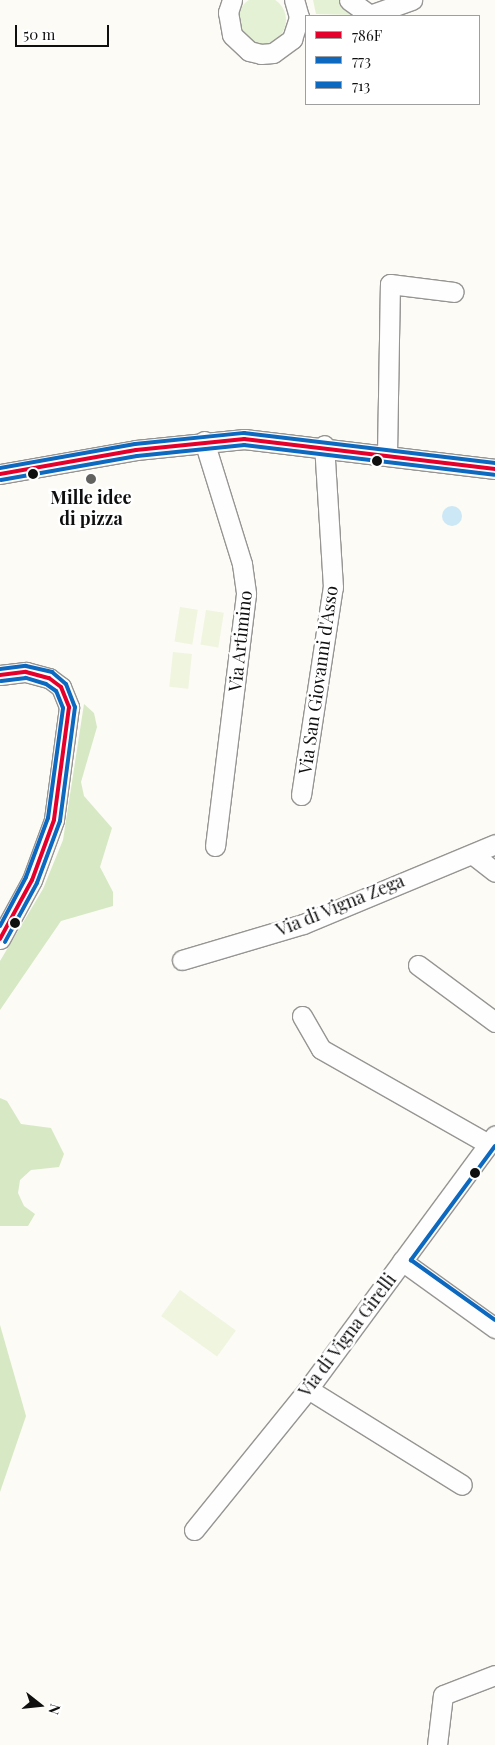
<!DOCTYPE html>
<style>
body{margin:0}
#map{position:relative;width:495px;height:1745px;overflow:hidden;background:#fcfbf5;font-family:"Playfair Display",serif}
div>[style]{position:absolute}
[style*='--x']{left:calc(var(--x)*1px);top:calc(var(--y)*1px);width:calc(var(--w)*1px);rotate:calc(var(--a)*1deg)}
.green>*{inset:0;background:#e5f1d5}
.round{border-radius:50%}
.forest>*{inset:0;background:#d7e8c4}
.pitch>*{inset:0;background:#eff5df;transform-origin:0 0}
.water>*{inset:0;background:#cce7f5}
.roads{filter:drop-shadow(1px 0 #969593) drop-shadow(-1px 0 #969593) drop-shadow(0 1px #969593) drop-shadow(0 -1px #969593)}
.minor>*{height:19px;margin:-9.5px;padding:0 9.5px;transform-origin:9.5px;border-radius:9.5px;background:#fffefe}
.bus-1>*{height:4px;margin:-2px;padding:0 2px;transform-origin:2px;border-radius:2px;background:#e4002b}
.bus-2>*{height:4px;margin:-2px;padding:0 2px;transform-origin:2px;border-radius:2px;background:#0c69bf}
.bus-3>*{height:4px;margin:-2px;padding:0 2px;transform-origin:2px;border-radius:2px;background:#0c69bf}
.dots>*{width:14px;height:14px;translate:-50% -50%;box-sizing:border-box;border:2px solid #fff;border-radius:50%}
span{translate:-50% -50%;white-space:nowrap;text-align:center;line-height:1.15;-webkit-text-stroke:5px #fff;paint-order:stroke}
.poi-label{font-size:18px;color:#0f0f0f;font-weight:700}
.street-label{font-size:18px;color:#0f0f0f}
.legend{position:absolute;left:305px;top:15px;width:175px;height:90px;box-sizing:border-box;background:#fff;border:1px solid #9f9f9f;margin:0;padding:6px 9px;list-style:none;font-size:15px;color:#0f0f0f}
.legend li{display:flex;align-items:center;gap:10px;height:25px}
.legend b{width:25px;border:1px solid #9f9f9f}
.north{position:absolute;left:15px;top:1680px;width:50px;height:50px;-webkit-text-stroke:4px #fff;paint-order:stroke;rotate:106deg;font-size:14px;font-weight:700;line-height:20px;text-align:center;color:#0f0f0f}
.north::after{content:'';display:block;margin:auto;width:18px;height:22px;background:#0f0f0f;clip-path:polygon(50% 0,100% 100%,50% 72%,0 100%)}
.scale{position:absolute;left:15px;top:25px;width:94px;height:22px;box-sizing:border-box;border:2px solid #0f0f0f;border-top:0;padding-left:6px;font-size:15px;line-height:18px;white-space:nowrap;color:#0f0f0f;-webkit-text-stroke:4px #fff;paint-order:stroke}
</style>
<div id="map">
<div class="green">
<div class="round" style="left:238px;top:-4px;width:48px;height:48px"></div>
<div style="clip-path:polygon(313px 0,341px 0,357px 15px,316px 14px)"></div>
</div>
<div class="forest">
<div style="clip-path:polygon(84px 704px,94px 713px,97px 727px,81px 782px,84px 796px,112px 828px,100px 867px,113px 892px,113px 906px,61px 921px,0 1010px,0 961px,43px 889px,63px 840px)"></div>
<div style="clip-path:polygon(0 1098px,7px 1101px,21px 1124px,51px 1128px,64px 1154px,59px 1167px,31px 1170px,20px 1180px,18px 1193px,24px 1206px,35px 1214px,28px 1226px,0 1226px)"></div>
<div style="clip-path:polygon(0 1325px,26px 1416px,0 1492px)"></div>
</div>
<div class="pitch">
<div style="left:180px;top:607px;width:18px;height:35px;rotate:9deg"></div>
<div style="left:206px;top:610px;width:18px;height:35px;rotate:9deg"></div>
<div style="left:173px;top:652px;width:19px;height:35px;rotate:6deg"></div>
<div style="left:180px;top:1290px;width:69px;height:32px;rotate:36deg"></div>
</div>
<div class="water">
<div class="round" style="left:442px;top:506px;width:20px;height:20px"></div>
</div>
<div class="roads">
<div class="minor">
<div style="--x:232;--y:0;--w:13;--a:108"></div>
<div style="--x:228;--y:12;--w:23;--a:80"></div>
<div style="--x:232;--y:35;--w:23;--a:43"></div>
<div style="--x:249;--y:51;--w:12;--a:14"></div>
<div style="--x:261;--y:54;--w:12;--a:-5"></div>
<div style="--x:273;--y:53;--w:24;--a:-36"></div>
<div style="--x:292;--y:39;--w:23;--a:-72"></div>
<div style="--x:299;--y:17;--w:18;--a:-106"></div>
<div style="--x:349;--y:0;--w:26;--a:36"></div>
<div style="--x:367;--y:16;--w:48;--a:-19.6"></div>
<div style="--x:204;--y:441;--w:129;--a:72.8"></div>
<div style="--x:242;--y:564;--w:30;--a:82"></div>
<div style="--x:246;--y:594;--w:254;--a:97"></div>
<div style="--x:387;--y:454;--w:170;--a:-89"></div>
<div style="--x:390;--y:284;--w:64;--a:7.1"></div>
<div style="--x:0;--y:474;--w:138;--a:-10"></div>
<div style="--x:136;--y:450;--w:109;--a:-5.8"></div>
<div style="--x:244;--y:439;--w:253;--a:6.8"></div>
<div style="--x:0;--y:675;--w:26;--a:-7"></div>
<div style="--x:26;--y:672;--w:24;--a:15"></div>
<div style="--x:49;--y:678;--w:15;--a:37"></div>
<div style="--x:61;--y:687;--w:22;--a:68"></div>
<div style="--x:69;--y:707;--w:114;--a:97.6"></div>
<div style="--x:54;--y:820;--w:64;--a:110.1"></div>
<div style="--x:32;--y:880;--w:67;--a:118.5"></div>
<div style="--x:301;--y:795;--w:210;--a:-81.3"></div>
<div style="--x:333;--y:587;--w:142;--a:-93.6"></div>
<div style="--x:476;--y:857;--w:24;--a:38"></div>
<div style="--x:182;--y:960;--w:126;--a:-16.6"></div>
<div style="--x:303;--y:924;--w:208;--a:-22.6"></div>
<div style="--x:418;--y:965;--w:96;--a:36.5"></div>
<div style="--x:302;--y:1016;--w:38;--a:60"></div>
<div style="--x:321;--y:1049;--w:192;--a:29.6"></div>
<div style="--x:402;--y:1261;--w:115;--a:35.8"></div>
<div style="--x:308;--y:1389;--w:181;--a:31.9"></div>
<div style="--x:194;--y:1530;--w:181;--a:-51"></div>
<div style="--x:308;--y:1389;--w:315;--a:-53.6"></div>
<div style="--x:437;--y:1745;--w:50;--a:-83.2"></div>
<div style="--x:443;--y:1695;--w:56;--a:-21"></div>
</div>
</div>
<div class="bus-1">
<div style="--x:0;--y:474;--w:138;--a:-10"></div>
<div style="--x:136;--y:450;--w:109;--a:-5.8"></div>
<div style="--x:244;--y:439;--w:253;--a:6.8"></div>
<div style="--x:0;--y:675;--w:26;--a:-7"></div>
<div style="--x:26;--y:672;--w:24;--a:15"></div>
<div style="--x:49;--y:678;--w:15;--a:37"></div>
<div style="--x:61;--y:687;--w:22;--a:68"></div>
<div style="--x:69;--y:707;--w:114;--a:97.6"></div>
<div style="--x:54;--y:820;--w:64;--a:110.1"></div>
<div style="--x:32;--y:880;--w:67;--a:118.5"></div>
</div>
<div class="bus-2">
<div style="--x:1;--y:480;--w:138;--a:-10"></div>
<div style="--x:137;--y:456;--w:108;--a:-5.9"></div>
<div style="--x:244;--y:445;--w:252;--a:6.8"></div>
<div style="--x:0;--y:926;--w:55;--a:-62"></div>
<div style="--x:26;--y:877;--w:63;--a:-69.6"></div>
<div style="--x:48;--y:818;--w:111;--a:-82.2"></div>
<div style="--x:63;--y:708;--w:18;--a:-112"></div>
<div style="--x:56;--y:691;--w:12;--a:-145"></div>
<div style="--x:46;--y:684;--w:21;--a:-163"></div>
<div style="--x:26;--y:678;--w:25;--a:173"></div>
</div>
<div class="bus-3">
<div style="--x:0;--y:468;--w:137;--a:-10.1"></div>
<div style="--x:135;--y:444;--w:110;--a:-5.8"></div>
<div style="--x:244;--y:433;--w:253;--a:6.8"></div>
<div style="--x:0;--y:669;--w:26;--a:-7"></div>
<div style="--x:26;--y:666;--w:27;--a:13"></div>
<div style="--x:52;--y:672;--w:18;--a:41"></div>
<div style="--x:66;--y:684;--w:25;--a:69"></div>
<div style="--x:75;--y:707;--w:115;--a:97.5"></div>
<div style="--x:60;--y:821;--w:66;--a:110.4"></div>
<div style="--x:37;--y:883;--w:67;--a:118.5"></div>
<div style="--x:495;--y:1146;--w:142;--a:126.4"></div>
<div style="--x:411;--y:1260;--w:103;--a:35.5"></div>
</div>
<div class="dots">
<div style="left:377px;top:461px;background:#0f0f0f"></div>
<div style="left:33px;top:474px;background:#0f0f0f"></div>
<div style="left:91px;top:479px;background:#626260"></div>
<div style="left:15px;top:923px;background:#0f0f0f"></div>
<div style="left:475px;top:1173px;background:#0f0f0f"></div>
</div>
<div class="poi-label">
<span style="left:91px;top:508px">Mille idee<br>di pizza</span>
</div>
<div class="street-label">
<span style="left:240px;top:641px;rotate:-84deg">Via Artimino</span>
<span style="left:318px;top:680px;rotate:-82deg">Via San Giovanni d'Asso</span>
<span style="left:340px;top:905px;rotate:-22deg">Via di Vigna Zega</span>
<span style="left:347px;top:1335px;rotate:-53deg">Via di Vigna Girelli</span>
</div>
<ul class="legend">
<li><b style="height:6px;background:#e4002b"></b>786F</li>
<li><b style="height:6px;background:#0c69bf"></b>773</li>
<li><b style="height:6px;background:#0c69bf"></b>713</li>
</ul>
<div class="north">N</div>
<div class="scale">50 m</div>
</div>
